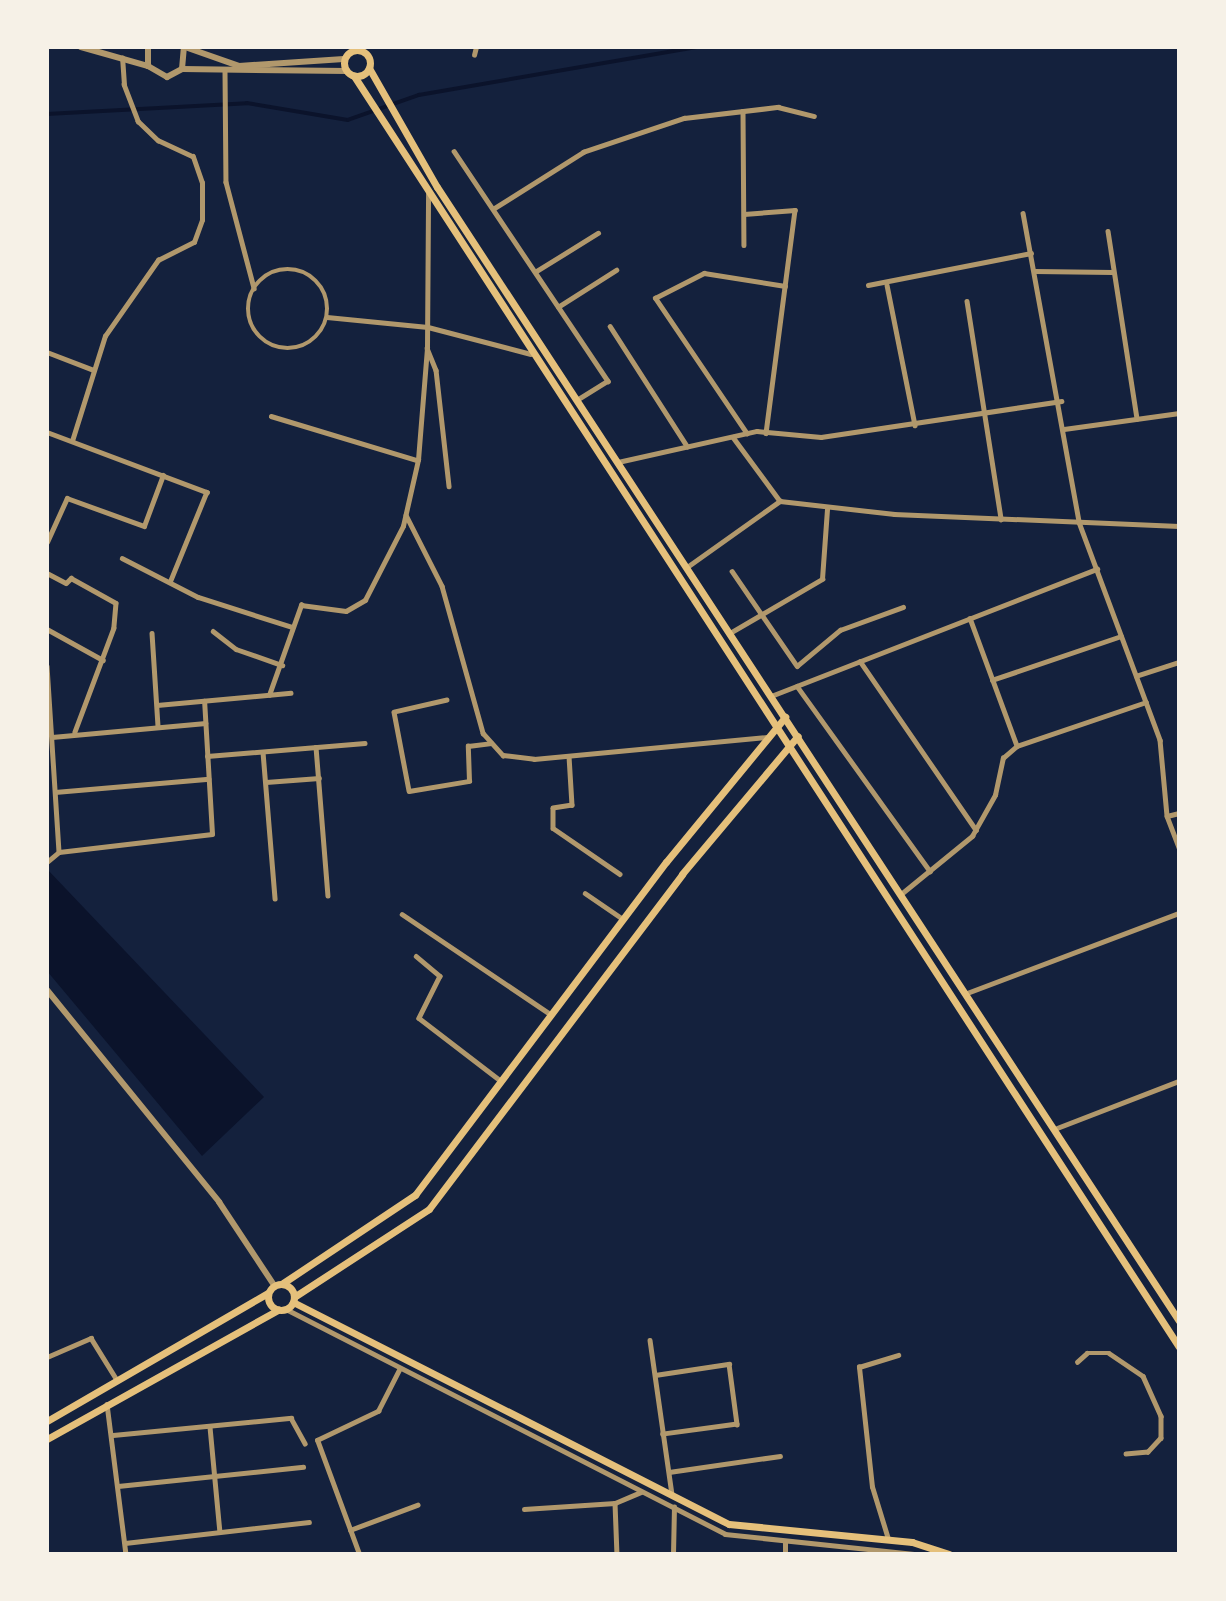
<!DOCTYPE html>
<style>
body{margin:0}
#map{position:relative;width:1226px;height:1601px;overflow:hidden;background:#14213d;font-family:Barlow,sans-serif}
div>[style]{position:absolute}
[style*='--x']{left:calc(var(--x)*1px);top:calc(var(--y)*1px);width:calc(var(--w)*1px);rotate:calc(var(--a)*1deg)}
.water>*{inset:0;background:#0b132b}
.stream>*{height:3.5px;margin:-1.75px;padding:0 1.75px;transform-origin:1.75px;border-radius:1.75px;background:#0b132b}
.minor>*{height:4.5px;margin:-2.25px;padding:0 2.25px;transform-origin:2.25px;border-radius:2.25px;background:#b1986c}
.minor>.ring{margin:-2.25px;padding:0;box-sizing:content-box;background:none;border:4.5px solid #b1986c;border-radius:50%}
.tertiary>*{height:6px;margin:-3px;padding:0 3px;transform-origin:3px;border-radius:3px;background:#b1986c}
.secondary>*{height:7px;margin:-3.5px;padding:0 3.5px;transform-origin:3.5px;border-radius:3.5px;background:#e5c07b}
.primary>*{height:7px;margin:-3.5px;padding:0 3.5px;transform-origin:3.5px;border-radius:3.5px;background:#e5c07b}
.primary>.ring{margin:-3.5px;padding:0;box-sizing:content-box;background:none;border:7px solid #e5c07b;border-radius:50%}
span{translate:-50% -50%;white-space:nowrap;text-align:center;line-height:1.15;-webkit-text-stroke:5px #f6f1e7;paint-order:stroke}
.frame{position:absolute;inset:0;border:49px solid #f6f1e7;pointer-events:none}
</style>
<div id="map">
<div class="water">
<div style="clip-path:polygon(47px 869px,264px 1097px,202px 1156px,47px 971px)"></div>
</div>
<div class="stream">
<div style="--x:47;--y:114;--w:200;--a:-3.1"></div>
<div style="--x:247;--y:103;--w:102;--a:9.6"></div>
<div style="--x:348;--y:120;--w:75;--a:-19.4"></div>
<div style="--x:419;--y:95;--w:283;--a:-9.8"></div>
</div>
<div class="minor">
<div style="--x:474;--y:55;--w:8;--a:-76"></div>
<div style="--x:225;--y:71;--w:111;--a:89.5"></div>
<div style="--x:226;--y:182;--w:110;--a:75.2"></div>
<div style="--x:743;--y:111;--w:134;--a:89.6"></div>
<div style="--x:454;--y:151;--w:277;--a:56.2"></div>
<div style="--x:608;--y:381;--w:36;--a:148"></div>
<div style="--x:493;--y:209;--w:107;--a:-32.3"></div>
<div style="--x:583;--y:152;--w:107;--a:-18.6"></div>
<div style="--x:684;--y:118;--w:95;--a:-6.7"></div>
<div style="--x:778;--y:107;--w:37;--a:14"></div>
<div style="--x:1023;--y:213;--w:314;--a:79.7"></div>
<div style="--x:1079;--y:522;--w:233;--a:69.6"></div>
<div style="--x:1160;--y:740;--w:76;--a:84.7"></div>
<div style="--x:1167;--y:816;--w:34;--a:69"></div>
<div style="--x:744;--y:214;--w:51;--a:-4.5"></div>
<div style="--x:795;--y:210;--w:225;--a:97.4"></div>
<div style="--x:1108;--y:231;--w:190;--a:81.2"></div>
<div class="ring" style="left:248px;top:269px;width:75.5px;height:75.5px"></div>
<div style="--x:1035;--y:271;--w:77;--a:0.7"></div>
<div style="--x:535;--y:272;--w:74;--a:-31.8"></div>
<div style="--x:868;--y:285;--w:166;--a:-11.1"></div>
<div style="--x:887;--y:285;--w:143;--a:78.7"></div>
<div style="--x:967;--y:301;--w:221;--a:81.1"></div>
<div style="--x:558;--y:307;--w:69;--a:-32.5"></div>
<div style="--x:327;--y:317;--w:101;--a:5.7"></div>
<div style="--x:428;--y:327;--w:106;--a:14.7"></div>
<div style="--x:610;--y:326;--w:143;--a:57.3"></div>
<div style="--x:427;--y:348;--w:24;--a:68"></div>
<div style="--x:436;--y:370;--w:117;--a:83.6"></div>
<div style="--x:47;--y:352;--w:50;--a:21"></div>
<div style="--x:271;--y:416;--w:152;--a:16.8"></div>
<div style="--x:1064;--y:429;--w:116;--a:-7.9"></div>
<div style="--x:47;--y:432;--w:171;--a:20.6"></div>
<div style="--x:207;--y:492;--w:95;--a:112.2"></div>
<div style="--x:747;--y:434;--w:164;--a:-124.1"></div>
<div style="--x:655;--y:298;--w:55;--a:-27"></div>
<div style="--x:704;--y:273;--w:82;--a:9.1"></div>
<div style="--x:733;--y:437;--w:79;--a:53.7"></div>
<div style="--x:72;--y:441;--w:110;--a:-72.6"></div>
<div style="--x:105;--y:336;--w:93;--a:-55.1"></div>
<div style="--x:158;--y:260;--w:40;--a:-26.6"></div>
<div style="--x:194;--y:242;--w:23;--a:-70"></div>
<div style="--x:202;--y:220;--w:37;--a:-90"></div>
<div style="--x:202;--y:183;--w:28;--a:-109"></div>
<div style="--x:193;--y:157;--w:38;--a:-155"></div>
<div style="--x:158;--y:141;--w:28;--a:-136"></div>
<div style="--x:138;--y:122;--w:40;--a:-111"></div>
<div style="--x:124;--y:85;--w:27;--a:-94"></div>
<div style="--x:618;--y:462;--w:142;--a:-12.6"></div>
<div style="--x:757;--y:431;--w:64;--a:5.4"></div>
<div style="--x:821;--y:437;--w:243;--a:-8.5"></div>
<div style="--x:406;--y:515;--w:80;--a:63.1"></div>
<div style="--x:442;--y:586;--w:153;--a:74.4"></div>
<div style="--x:483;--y:733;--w:30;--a:48"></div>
<div style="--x:503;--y:755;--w:31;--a:7"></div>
<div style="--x:534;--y:759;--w:232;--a:-5.4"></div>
<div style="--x:47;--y:542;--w:48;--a:-65.6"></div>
<div style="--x:67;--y:498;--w:82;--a:20"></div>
<div style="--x:144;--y:526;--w:54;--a:-69.6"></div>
<div style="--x:122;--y:558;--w:85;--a:27.2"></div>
<div style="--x:198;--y:597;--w:99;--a:17.7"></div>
<div style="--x:687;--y:567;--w:114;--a:-35.4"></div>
<div style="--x:780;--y:501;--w:115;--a:6.5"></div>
<div style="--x:894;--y:514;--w:285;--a:2.4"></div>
<div style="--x:732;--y:571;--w:115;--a:55.6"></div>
<div style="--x:797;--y:666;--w:56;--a:-39.9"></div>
<div style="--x:840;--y:630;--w:67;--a:-20.1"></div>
<div style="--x:47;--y:573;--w:21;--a:28"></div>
<div style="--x:66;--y:583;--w:7;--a:-45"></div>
<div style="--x:71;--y:578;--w:51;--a:29.1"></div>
<div style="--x:116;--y:603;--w:25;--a:95"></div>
<div style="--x:114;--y:628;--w:111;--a:110.6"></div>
<div style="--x:970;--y:618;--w:136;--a:69.8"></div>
<div style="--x:47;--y:629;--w:64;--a:29"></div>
<div style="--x:213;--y:631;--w:29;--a:38"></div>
<div style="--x:236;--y:649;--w:49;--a:19.2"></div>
<div style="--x:152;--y:633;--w:93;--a:86.3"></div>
<div style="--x:730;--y:633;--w:107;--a:-30.4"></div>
<div style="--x:822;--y:579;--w:70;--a:-85.9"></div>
<div style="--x:860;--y:661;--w:205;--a:55.5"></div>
<div style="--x:47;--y:666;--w:186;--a:86.3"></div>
<div style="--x:1136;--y:676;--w:45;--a:-18"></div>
<div style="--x:992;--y:680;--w:136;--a:-18.8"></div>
<div style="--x:797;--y:686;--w:228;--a:54.3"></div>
<div style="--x:269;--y:695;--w:96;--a:-70.4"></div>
<div style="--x:301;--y:605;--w:45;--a:7.6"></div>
<div style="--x:346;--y:611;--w:22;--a:-30"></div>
<div style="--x:365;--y:600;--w:83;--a:-62.8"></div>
<div style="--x:403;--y:526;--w:68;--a:-77.2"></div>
<div style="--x:418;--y:460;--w:113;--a:-85.4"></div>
<div style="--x:427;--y:347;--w:153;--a:-89.6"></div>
<div style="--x:771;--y:696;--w:350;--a:-21.3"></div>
<div style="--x:447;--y:700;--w:54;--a:167.2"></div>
<div style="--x:394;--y:712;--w:80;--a:79.2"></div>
<div style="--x:409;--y:791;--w:61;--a:-9.5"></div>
<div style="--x:469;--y:781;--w:35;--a:-92"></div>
<div style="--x:468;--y:746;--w:23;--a:-7"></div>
<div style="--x:157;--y:705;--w:134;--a:-5.2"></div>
<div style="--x:52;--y:737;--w:154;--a:-5.2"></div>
<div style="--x:316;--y:747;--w:149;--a:85.4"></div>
<div style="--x:263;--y:752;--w:147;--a:85.3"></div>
<div style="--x:207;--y:756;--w:158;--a:-4.7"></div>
<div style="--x:569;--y:756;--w:49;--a:86.5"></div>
<div style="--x:572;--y:805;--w:19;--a:171"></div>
<div style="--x:553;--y:808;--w:20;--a:90"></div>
<div style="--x:553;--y:828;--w:81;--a:34.5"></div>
<div style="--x:266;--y:782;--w:53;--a:-4.3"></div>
<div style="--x:55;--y:792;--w:154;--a:-4.9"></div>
<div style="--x:1167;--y:816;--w:12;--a:-14"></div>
<div style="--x:47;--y:862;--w:16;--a:-40"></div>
<div style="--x:59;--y:852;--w:154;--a:-6.7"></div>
<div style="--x:212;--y:834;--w:133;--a:-93.4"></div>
<div style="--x:585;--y:893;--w:46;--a:34.4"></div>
<div style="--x:901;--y:894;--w:92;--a:-39.2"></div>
<div style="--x:972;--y:836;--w:47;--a:-60.7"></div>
<div style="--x:995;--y:795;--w:38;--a:-78"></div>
<div style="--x:1003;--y:758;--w:18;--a:-41"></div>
<div style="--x:1017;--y:746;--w:136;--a:-18.8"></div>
<div style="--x:402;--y:914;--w:179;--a:34"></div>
<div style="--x:416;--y:956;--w:31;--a:40"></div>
<div style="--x:440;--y:976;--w:47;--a:116.6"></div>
<div style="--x:419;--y:1018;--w:103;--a:37.5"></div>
<div style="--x:967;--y:993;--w:227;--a:-20.7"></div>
<div style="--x:1057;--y:1128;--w:131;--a:-21.1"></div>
<div style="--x:286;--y:1309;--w:493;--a:27.1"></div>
<div style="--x:725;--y:1534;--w:192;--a:6"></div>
<div style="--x:650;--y:1340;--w:156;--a:81.9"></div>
<div style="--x:47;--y:1357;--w:48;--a:-23.4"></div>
<div style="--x:91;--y:1338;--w:49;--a:58.2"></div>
<div style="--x:1077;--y:1362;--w:13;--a:-42"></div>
<div style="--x:1087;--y:1353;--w:22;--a:0"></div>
<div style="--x:1109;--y:1353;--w:41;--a:34.1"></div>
<div style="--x:1143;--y:1376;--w:44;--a:65.8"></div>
<div style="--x:1161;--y:1416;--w:22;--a:90"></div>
<div style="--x:1161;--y:1438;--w:19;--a:133"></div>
<div style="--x:1148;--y:1452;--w:22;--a:175"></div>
<div style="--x:655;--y:1375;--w:75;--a:-8.5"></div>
<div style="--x:729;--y:1364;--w:61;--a:82.4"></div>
<div style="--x:737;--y:1424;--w:75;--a:172.3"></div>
<div style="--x:107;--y:1404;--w:151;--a:82.8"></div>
<div style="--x:210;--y:1427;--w:105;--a:84.6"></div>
<div style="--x:113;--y:1435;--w:179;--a:-5.5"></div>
<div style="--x:291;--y:1418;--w:29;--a:61"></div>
<div style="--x:669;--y:1472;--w:112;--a:-8.2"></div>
<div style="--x:118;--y:1486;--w:186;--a:-5.9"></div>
<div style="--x:615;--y:1503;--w:51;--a:87.8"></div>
<div style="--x:524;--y:1509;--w:91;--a:-3.8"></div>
<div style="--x:615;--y:1503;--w:28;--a:-23"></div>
<div style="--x:350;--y:1530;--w:72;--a:-20.5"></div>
<div style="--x:888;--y:1539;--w:54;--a:-107.1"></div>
<div style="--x:872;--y:1487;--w:121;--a:-96.2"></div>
<div style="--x:859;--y:1367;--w:41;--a:-17.1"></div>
<div style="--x:125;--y:1543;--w:185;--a:-6.5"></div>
<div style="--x:359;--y:1554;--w:121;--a:-110.2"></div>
<div style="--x:317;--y:1440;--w:68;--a:-25.4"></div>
<div style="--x:378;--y:1411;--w:48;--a:-62.9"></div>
<div style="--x:673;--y:1554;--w:47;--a:-88.8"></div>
<div style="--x:785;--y:1554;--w:11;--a:-90"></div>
</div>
<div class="tertiary">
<div style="--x:81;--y:47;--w:70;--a:15.8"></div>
<div style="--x:148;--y:47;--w:19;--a:90"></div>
<div style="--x:148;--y:66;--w:22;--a:30"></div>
<div style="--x:167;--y:77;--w:17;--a:-28"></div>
<div style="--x:182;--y:69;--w:22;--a:-85"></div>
<div style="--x:185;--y:47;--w:57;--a:19.4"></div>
<div style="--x:239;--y:66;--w:105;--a:-3.8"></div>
<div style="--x:182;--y:69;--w:165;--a:0.7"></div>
<div style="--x:47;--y:990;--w:273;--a:50.9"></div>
<div style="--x:219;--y:1202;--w:100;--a:56.5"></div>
</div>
<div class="secondary">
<div style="--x:293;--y:1302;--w:489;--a:27"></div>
<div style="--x:729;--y:1524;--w:184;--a:5.6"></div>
<div style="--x:912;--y:1542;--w:39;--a:18"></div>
</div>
<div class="primary">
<div class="ring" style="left:344px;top:50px;width:19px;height:19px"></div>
<div style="--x:369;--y:68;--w:137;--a:60.3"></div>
<div style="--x:437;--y:187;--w:1355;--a:56.8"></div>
<div style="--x:354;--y:76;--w:1515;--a:57.01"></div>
<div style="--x:283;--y:1283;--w:159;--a:-33.7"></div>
<div style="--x:415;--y:1195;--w:417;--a:-53"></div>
<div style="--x:666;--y:862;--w:188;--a:-50.6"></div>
<div class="ring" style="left:268px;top:1284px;width:19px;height:19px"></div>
<div style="--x:294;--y:1297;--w:161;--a:-33.1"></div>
<div style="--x:429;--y:1209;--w:420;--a:-52.9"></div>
<div style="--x:682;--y:874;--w:180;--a:-50"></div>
<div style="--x:47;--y:1421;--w:255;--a:-30.1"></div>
<div style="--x:47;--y:1439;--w:265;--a:-29.2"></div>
</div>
<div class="frame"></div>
</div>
